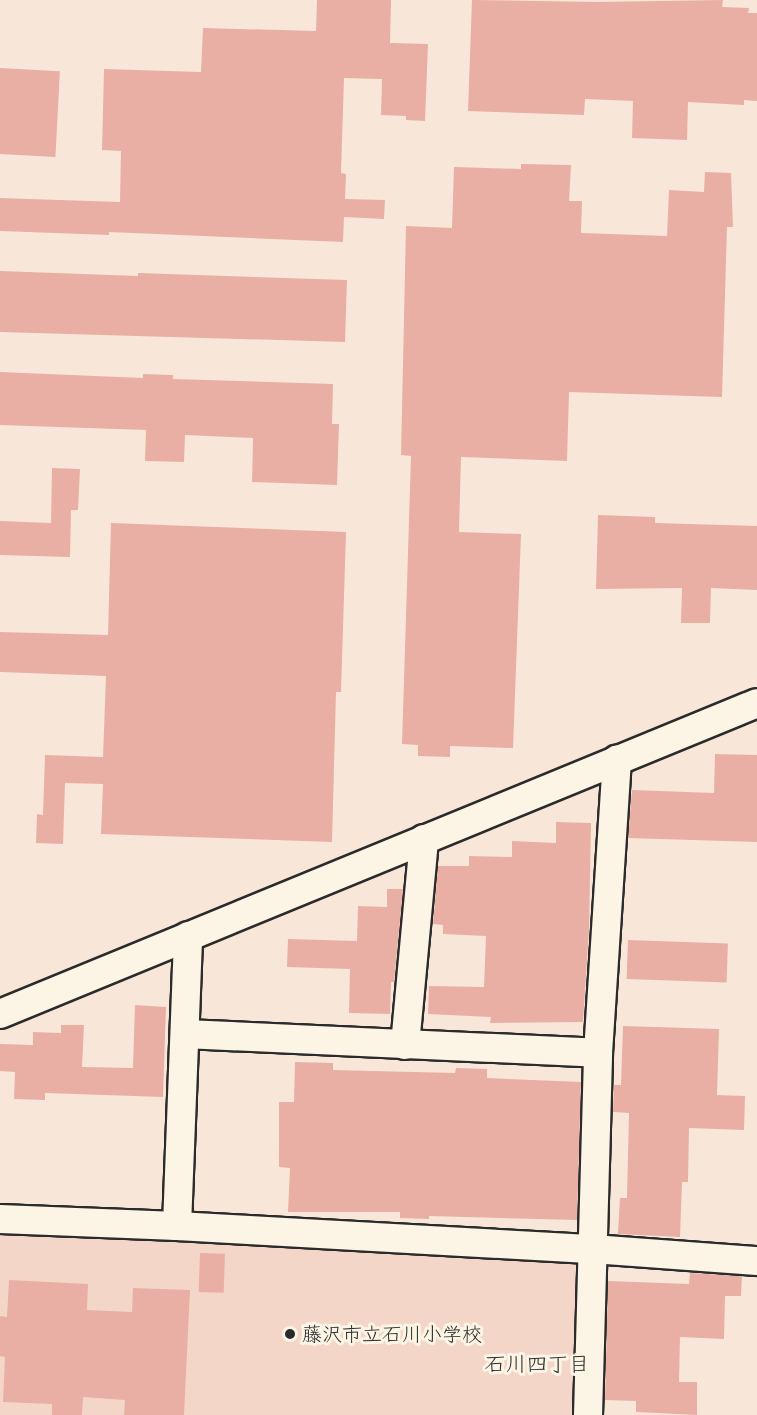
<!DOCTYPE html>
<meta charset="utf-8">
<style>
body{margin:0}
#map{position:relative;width:757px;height:1415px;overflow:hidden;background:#f8e7d8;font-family:"Comic Neue","Klee One",sans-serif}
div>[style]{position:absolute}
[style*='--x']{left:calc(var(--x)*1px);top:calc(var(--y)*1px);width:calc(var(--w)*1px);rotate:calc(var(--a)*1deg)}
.built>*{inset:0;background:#f4d6c9}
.building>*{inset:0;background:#e9afa5;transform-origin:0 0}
.roads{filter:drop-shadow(2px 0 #2b2b2b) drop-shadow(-2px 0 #2b2b2b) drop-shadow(0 2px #2b2b2b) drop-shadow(0 -2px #2b2b2b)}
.minor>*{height:28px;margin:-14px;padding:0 14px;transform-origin:14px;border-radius:14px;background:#fcf5e5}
.dots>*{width:16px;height:16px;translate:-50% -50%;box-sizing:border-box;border:3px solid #fcf5e5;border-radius:50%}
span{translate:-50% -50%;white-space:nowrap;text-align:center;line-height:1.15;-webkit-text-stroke:6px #fcf5e5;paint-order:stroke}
.poi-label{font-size:20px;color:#2b2b2b}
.left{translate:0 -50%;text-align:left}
.neighbourhood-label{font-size:21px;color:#2b2b2b}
</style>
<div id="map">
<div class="built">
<div style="clip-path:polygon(0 1223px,584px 1254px,578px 1415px,0 1415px)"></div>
</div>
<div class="building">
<div style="clip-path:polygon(317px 0,391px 0,390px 43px,428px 44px,425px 121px,406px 120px,406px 116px,381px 115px,382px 79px,344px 78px,341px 173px,346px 174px,345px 199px,385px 200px,384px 219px,344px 217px,343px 242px,109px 232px,109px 235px,0 231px,0 198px,120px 202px,121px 151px,102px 150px,104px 69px,201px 72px,203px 28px,316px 31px)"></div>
<div style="clip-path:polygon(472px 0,598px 2px,723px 0,722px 7px,749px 8px,748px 13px,757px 13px,757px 101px,744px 100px,744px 105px,688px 102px,687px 140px,632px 138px,633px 101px,585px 99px,584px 115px,468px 111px)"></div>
<div style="left:0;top:68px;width:60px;height:86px;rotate:3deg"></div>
<div style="clip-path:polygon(521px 164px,571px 165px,569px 201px,582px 201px,581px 233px,667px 236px,669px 190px,704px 192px,705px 172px,731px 173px,733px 227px,727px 227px,722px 397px,569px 392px,567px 461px,461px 457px,459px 532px,521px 534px,513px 748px,450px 746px,450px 757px,418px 756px,418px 745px,402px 744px,411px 456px,401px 455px,406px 226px,452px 228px,454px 167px,521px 169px)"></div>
<div style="clip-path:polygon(0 271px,138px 276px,138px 273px,347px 280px,345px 342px,0 332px)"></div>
<div style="clip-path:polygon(0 372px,143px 378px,143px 374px,173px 375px,173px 379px,333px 384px,332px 424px,339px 424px,337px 485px,252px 482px,253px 438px,185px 435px,184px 462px,145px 461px,146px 430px,0 425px)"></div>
<div style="clip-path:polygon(52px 468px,80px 469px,78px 510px,71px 510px,70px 557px,0 555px,0 521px,51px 523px)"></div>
<div style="clip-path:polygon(598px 515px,655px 517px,655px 523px,757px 526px,757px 590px,711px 588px,710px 623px,681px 623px,682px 588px,596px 589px)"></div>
<div style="clip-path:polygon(111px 523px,346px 532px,341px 692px,336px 692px,332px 842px,101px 834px,103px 784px,65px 783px,63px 844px,36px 843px,37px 814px,43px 815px,45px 755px,103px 757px,106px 676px,0 672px,0 632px,108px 635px)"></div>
<div style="clip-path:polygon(715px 754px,757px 755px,757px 842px,628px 838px,632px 790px,714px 793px)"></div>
<div style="clip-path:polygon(556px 822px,591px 823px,589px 930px,583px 1022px,490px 1023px,491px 1017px,428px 1014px,429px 986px,484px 987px,486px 936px,443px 934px,443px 925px,433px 924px,438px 866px,469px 866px,469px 856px,512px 857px,512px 841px,556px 843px)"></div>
<div style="clip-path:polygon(387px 889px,403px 889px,394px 982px,391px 982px,390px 1014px,349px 1013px,350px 969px,287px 967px,288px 939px,357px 941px,358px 906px,387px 907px)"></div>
<div style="left:628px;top:940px;width:100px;height:39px;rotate:2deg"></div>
<div style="clip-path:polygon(135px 1005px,166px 1007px,163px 1097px,45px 1093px,45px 1100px,14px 1099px,15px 1072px,0 1071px,0 1044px,33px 1045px,33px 1032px,61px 1033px,61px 1025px,84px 1025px,82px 1067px,133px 1068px)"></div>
<div style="clip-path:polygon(623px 1026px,719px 1029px,717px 1095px,745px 1096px,744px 1130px,689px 1128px,688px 1182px,682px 1182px,680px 1237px,618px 1234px,620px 1198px,627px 1198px,629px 1113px,613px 1112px,614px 1085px,621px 1085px)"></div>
<div style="clip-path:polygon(295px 1062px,333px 1063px,333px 1070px,455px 1073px,456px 1068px,487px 1069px,487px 1078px,581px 1082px,577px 1220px,429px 1216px,429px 1219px,400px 1218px,400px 1212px,288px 1212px,290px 1168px,279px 1167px,279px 1102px,294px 1102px)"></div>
<div style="left:200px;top:1253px;width:25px;height:39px;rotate:2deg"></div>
<div style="clip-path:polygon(690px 1273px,742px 1276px,741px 1296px,725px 1296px,724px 1339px,680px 1337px,679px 1382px,697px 1382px,697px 1415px,636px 1412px,636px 1401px,605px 1400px,608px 1281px,689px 1284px)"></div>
<div style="clip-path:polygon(9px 1280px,88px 1284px,87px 1310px,132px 1312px,133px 1288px,190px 1290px,184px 1415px,124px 1415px,125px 1400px,83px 1397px,82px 1415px,52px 1415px,52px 1404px,3px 1402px,5px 1357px,0 1356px,0 1316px,7px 1317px)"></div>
</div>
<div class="roads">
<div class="minor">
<div style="--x:0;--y:1014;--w:818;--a:-22.33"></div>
<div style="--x:185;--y:1034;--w:413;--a:2.6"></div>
<div style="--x:405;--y:1045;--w:207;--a:-84.7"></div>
<div style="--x:0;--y:1219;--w:177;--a:2.3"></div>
<div style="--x:177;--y:1226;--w:417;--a:3.2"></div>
<div style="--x:593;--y:1249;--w:164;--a:4.2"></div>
<div style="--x:177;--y:1226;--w:290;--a:-87.8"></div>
<div style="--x:588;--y:1415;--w:362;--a:-88.4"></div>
<div style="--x:598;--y:1053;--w:294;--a:-86.3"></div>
</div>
</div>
<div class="dots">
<div style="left:290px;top:1334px;background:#2b2b2b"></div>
</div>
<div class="poi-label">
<span class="left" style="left:302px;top:1334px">藤沢市立石川小学校</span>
</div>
<div class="neighbourhood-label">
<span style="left:537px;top:1364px">石川四丁目</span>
</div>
</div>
